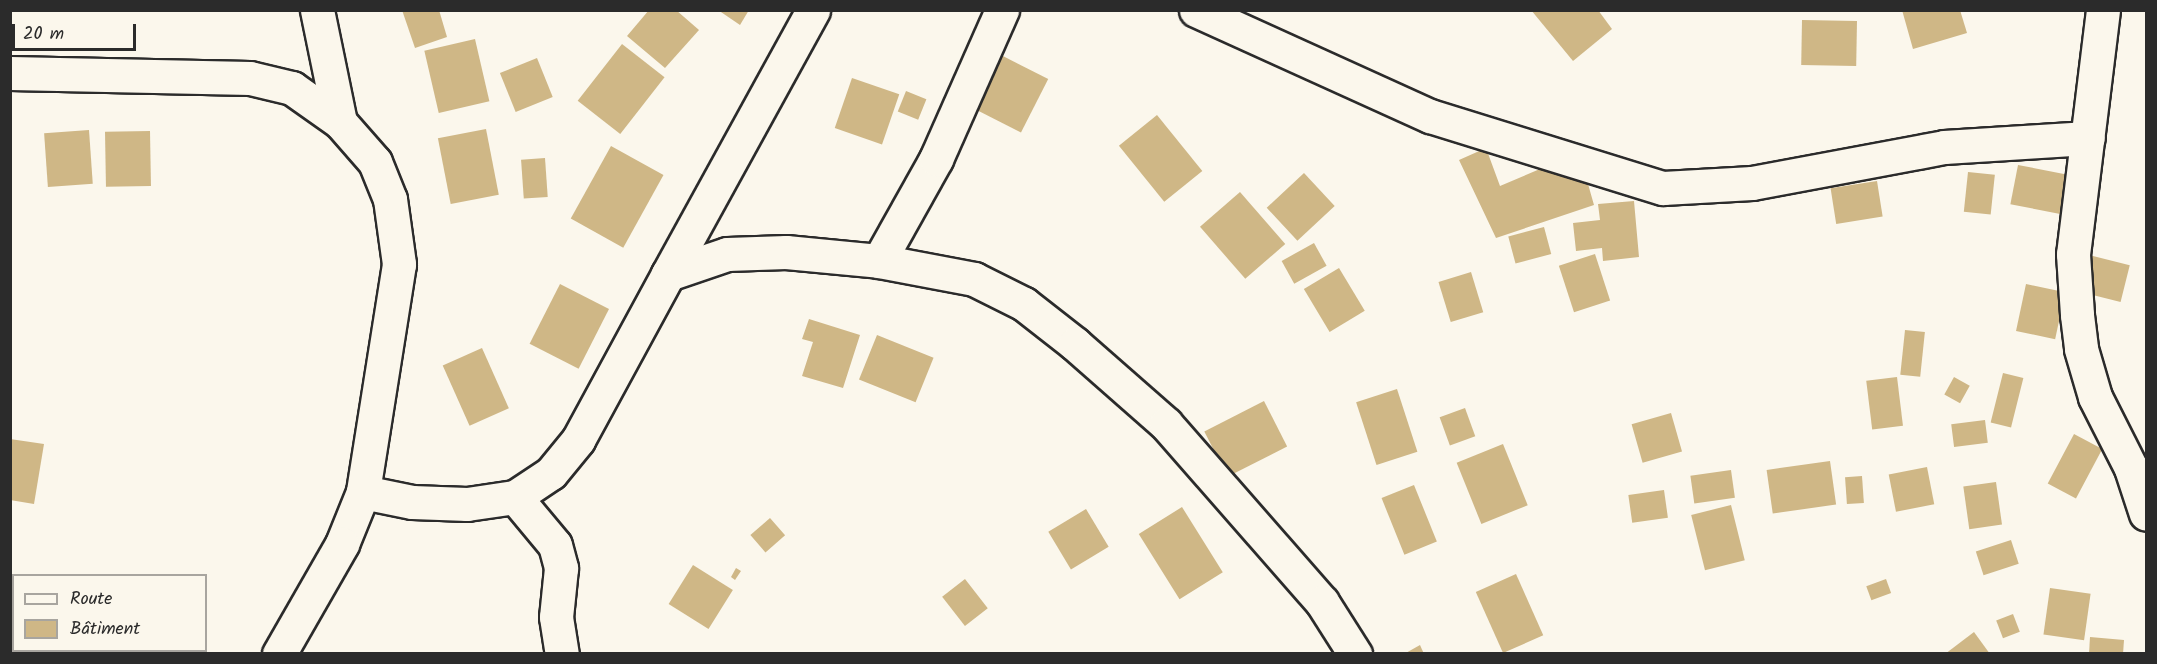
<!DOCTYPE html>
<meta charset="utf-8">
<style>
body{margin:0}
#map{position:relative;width:2157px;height:664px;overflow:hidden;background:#fbf7ec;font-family:Kalam,sans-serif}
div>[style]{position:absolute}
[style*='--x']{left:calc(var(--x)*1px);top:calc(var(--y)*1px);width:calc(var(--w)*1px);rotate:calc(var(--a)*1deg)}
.building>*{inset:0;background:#cfb786;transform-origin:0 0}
.roads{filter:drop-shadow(2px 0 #2b2b2b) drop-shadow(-2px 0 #2b2b2b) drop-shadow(0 2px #2b2b2b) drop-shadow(0 -2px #2b2b2b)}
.street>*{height:33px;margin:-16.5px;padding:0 16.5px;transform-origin:16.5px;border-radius:16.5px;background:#fbf7ec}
span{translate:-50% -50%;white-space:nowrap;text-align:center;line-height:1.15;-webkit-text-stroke:4.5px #fbf7ec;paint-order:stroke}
.frame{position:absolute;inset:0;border:12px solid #2b2b2b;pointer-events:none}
.legend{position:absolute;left:12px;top:574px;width:195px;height:78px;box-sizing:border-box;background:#fbf7ec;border:2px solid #a8a59f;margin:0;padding:8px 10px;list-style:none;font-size:18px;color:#2b2b2b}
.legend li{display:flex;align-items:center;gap:12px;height:30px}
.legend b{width:30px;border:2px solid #a8a59f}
.scale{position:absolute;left:12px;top:24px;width:124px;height:27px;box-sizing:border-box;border:3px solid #2b2b2b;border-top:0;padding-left:8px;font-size:18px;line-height:21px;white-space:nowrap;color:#2b2b2b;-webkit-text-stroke:4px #fbf7ec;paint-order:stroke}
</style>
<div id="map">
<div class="building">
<div style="clip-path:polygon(402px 10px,439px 10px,447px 37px,415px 48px)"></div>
<div style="clip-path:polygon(649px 10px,676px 10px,699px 30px,665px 68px,627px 36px)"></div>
<div style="clip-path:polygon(718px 10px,749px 10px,740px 25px)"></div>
<div style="clip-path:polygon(1531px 10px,1598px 10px,1612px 29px,1573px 61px)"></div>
<div style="clip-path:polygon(1902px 10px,1960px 10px,1967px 33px,1913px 49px)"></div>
<div style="left:1802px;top:20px;width:55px;height:45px;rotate:1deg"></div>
<div style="left:475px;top:39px;width:64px;height:52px;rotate:77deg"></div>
<div style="left:622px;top:44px;width:54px;height:72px;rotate:38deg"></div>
<div style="left:1001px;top:55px;width:53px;height:60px;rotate:27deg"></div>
<div style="left:537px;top:58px;width:42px;height:40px;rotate:68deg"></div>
<div style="left:852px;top:78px;width:50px;height:53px;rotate:19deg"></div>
<div style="left:906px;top:91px;width:22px;height:22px;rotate:22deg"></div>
<div style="left:1157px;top:115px;width:72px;height:49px;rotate:51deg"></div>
<div style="left:486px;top:129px;width:67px;height:49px;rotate:79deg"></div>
<div style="left:89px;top:130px;width:54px;height:45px;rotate:86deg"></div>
<div style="left:150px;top:131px;width:55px;height:45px;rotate:89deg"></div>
<div style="left:611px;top:146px;width:60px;height:83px;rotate:29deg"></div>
<div style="clip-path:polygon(1486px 148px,1500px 186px,1547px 166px,1588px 184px,1594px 205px,1496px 238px,1459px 160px)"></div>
<div style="left:545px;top:158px;width:39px;height:24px;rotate:86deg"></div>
<div style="left:2018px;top:165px;width:52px;height:40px;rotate:11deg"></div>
<div style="left:1968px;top:172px;width:27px;height:40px;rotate:6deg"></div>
<div style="left:1304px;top:173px;width:45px;height:51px;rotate:47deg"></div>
<div style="left:1877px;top:181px;width:36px;height:47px;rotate:81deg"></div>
<div style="left:1240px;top:192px;width:69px;height:53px;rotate:49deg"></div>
<div style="clip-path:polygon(1634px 201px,1639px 257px,1603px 261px,1602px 248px,1576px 251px,1573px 223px,1600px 220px,1598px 204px)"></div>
<div style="left:1544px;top:227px;width:28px;height:37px;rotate:75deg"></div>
<div style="left:1314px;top:243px;width:26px;height:37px;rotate:61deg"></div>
<div style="left:1595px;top:254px;width:49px;height:38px;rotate:72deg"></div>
<div style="left:2089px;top:255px;width:42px;height:38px;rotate:14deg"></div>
<div style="left:1339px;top:268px;width:50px;height:41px;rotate:59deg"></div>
<div style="left:1471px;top:272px;width:42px;height:34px;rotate:73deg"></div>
<div style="left:560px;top:284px;width:55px;height:67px;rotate:27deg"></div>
<div style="left:2026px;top:284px;width:40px;height:48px;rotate:12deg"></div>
<div style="clip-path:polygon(809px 319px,860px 335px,843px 388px,802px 376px,813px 342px,802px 339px)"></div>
<div style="left:1905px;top:330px;width:20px;height:45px;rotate:6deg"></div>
<div style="left:877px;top:335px;width:61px;height:48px;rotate:22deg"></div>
<div style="left:482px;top:348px;width:66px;height:43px;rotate:66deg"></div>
<div style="left:2003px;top:373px;width:21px;height:51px;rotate:14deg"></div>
<div style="left:1897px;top:377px;width:49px;height:31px;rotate:83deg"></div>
<div style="left:1954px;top:377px;width:18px;height:20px;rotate:29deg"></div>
<div style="left:1397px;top:389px;width:66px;height:43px;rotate:72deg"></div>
<div style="left:1264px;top:401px;width:51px;height:67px;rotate:63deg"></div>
<div style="left:1465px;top:408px;width:30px;height:27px;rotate:70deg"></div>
<div style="left:1671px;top:413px;width:40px;height:41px;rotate:74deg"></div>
<div style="left:1985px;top:420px;width:23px;height:34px;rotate:83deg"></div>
<div style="left:2074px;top:434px;width:32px;height:56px;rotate:28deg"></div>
<div style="clip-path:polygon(10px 439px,44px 444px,34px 504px,10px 500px)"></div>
<div style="left:1503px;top:444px;width:66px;height:50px;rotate:68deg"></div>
<div style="left:1830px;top:461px;width:44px;height:64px;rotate:82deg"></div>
<div style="left:1927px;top:467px;width:38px;height:39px;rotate:79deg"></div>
<div style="left:1731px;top:470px;width:28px;height:41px;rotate:82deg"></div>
<div style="left:1862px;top:476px;width:27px;height:17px;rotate:86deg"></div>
<div style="left:1996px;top:482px;width:43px;height:33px;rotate:82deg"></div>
<div style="left:1414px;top:485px;width:61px;height:35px;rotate:68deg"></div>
<div style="left:1664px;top:490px;width:28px;height:36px;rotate:82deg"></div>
<div style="left:1731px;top:505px;width:57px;height:41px;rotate:76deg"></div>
<div style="left:1182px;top:507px;width:77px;height:51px;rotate:58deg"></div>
<div style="left:1086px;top:509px;width:44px;height:44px;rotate:59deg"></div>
<div style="left:770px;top:518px;width:23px;height:26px;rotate:49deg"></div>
<div style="left:2011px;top:540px;width:25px;height:37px;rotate:72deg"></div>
<div style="left:693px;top:565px;width:47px;height:46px;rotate:32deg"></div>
<div style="clip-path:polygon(736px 568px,741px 571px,735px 580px,731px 577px)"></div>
<div style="left:1516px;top:574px;width:67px;height:44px;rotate:66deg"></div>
<div style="left:965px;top:579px;width:37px;height:29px;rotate:52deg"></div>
<div style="left:1886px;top:579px;width:15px;height:21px;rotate:70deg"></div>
<div style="left:2050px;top:588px;width:41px;height:47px;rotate:8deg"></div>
<div style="left:2013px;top:614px;width:19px;height:18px;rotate:69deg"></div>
<div style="clip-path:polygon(1974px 632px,1990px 654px,1945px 654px)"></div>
<div style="clip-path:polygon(2090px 637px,2124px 640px,2123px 654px,2089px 654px)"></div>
<div style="clip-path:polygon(1420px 645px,1424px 654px,1404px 654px)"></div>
</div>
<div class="roads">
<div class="street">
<div style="--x:317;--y:10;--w:114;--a:78.4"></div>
<div style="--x:1196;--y:10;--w:257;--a:24.4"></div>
<div style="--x:1430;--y:116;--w:244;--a:17.2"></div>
<div style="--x:1663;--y:188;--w:89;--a:-3.2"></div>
<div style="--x:1752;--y:183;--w:195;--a:-10.6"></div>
<div style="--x:1944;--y:147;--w:144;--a:-3.6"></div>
<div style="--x:2103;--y:10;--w:246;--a:97"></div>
<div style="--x:2073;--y:254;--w:61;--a:86.2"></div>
<div style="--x:2077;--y:315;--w:34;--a:83"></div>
<div style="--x:2081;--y:349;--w:50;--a:73.7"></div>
<div style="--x:2095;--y:397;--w:80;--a:63.1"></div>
<div style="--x:2131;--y:468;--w:48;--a:71.9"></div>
<div style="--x:10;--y:73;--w:240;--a:1.2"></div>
<div style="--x:250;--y:78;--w:43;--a:13.4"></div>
<div style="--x:292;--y:88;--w:59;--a:35.3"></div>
<div style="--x:340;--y:122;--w:53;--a:48.8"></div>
<div style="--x:375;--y:162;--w:40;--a:68"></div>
<div style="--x:390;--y:199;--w:66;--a:82.1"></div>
<div style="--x:399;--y:264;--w:231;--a:99"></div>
<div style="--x:363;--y:492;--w:56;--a:112"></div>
<div style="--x:342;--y:544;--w:127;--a:119.8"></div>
<div style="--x:879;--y:261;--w:117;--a:-60.8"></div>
<div style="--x:936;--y:159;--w:163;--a:-66.1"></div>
<div style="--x:668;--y:274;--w:301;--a:-61.2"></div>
<div style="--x:363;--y:492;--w:50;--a:11.5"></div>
<div style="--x:412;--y:502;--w:55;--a:2.1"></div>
<div style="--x:467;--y:504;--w:49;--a:-8.3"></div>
<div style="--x:515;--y:497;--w:43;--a:-33.7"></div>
<div style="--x:551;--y:473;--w:43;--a:-50.7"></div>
<div style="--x:578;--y:440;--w:189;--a:-61.5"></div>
<div style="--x:668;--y:274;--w:62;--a:-18.7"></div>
<div style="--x:727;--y:254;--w:59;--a:-1.9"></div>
<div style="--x:786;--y:252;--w:93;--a:5.5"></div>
<div style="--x:879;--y:261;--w:97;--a:10.7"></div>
<div style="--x:974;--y:279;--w:56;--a:26.6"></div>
<div style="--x:1024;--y:304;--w:65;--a:38.1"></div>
<div style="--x:1075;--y:344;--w:121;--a:41.3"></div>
<div style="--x:1166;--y:424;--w:237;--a:48.8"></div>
<div style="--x:1322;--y:602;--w:62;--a:57.6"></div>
<div style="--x:515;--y:497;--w:62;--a:50.2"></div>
<div style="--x:555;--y:545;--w:24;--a:75"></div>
<div style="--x:561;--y:568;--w:49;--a:95.8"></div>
<div style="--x:556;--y:617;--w:37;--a:81"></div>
</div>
</div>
<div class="frame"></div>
<ul class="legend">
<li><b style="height:8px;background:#fbf7ec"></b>Route</li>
<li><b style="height:16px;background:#cfb786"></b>Bâtiment</li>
</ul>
<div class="scale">20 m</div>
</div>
